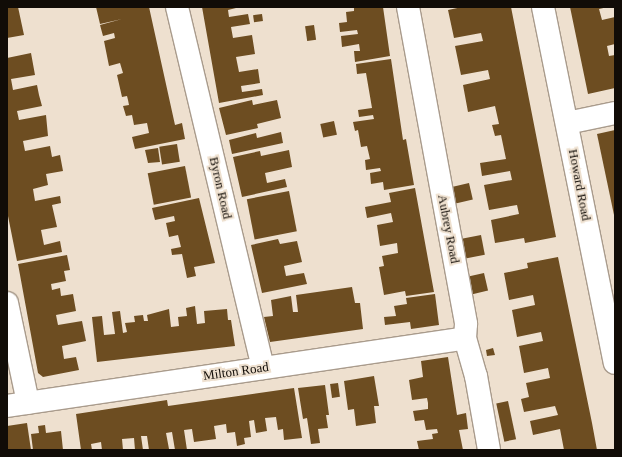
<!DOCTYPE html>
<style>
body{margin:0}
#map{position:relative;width:622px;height:457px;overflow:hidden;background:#eee0cf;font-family:"Times New Roman",serif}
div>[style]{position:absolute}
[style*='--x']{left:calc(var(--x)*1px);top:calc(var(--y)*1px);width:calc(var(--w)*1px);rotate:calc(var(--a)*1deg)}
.building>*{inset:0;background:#6d4d21;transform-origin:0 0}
.roads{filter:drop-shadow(1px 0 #a99b8c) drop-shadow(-1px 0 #a99b8c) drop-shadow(0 1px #a99b8c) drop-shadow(0 -1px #a99b8c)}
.minor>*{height:22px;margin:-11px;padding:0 11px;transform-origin:11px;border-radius:11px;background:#fff}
span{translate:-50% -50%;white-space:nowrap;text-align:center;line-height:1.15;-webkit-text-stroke:4px #eee0cf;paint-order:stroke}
.street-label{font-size:13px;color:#110c07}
.frame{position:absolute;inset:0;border:8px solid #110c07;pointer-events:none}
</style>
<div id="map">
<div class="building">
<div style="clip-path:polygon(7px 7px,18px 7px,24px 35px,7px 38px)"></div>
<div style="clip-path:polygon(96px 7px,149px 7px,175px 125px,182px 123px,185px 139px,135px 149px,132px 137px,149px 133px,147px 123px,134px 125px,132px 115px,126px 116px,123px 106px,129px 105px,128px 100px,127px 96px,122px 97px,117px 75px,123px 73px,120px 63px,109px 66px,104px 41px,115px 38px,114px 33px,103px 36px,100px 25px,122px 19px,100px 24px)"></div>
<div style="clip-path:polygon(202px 7px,240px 7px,228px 10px,229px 17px,248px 14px,250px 24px,231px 27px,233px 38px,252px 35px,255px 54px,236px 57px,239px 72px,258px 69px,260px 83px,241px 86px,242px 92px,262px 89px,263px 95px,219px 103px)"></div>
<div style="clip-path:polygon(354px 7px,383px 7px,390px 56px,355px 62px,354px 51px,360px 51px,359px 44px,342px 47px,341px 36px,358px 34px,357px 30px,340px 32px,339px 23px,347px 22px,346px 12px,354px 11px)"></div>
<div style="clip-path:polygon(462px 7px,511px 7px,556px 237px,525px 243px,524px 238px,495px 243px,491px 220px,519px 214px,517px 205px,489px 210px,484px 185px,512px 180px,510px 171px,482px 176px,480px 163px,506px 159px,501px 135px,495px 136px,492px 125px,499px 124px,495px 106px,468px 112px,463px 85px,490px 79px,488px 70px,461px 75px,455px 46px,483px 41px,481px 33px,454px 38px,448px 10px)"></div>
<div style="clip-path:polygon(570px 7px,608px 7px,599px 9px,602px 20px,615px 17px,615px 44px,607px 46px,609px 56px,615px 55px,615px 88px,588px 94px)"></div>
<div style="left:262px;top:14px;width:7px;height:9px;rotate:82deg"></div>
<div style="left:314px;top:25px;width:15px;height:9px;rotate:82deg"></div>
<div style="clip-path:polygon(31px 53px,35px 75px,11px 79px,13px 90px,37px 85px,39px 95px,42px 106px,17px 111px,19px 120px,46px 115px,48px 136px,23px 141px,25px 151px,50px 146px,52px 157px,60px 155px,63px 171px,46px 174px,48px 185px,33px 189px,35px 201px,60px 196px,61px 203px,52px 205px,57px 227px,41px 230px,44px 245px,60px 241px,62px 252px,17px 261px,7px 211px,7px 58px)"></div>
<div style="clip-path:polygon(391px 59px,403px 140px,406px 139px,414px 185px,384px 190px,383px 182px,371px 184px,370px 173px,381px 171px,380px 168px,366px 170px,365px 160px,370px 159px,367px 146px,361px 147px,358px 130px,355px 131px,353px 122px,374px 119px,373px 115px,359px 117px,358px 110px,372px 108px,366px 73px,357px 74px,356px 64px)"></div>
<div style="clip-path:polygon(252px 100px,253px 105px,277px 100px,281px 118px,257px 124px,258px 128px,226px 135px,219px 108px)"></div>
<div style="left:334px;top:121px;width:14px;height:14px;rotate:78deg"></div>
<div style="clip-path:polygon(615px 130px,615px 215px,614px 215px,597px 134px)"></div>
<div style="clip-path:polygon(281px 132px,283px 143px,232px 154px,229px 140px,256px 133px,257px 138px)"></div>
<div style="left:177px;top:144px;width:18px;height:18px;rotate:81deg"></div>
<div style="clip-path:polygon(158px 148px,160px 162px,148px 163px,145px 150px)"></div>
<div style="clip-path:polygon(289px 150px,292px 167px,265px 173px,267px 183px,285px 179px,287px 187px,242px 197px,233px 157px,260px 151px,261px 156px)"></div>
<div style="left:185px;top:166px;width:32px;height:38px;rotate:79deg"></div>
<div style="left:469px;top:183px;width:17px;height:22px;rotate:77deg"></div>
<div style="clip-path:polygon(415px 188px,434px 292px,406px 296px,405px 291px,384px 295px,379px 267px,384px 266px,382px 256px,398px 253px,397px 243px,380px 246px,377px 225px,393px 222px,391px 213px,367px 218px,365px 207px,391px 202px,389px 193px)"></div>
<div style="left:289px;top:191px;width:41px;height:43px;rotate:79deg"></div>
<div style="clip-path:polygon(199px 198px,215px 263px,194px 267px,196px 276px,187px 278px,182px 254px,172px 255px,171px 249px,181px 247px,178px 235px,169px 237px,166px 223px,175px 221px,174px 216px,155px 220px,152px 208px)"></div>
<div style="left:481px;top:235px;width:20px;height:21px;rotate:79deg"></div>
<div style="clip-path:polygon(278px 239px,280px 244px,297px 241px,302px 262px,284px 266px,286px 276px,304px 273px,307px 284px,262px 293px,251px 245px)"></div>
<div style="clip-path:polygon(67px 255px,70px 270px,64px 271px,66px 281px,51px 284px,52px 290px,60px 288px,61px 296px,73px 294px,76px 311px,56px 315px,58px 325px,82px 321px,86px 341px,62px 346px,64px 359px,76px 357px,79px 370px,43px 377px,38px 373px,18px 264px)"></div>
<div style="clip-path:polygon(558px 257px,592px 423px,597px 450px,564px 450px,560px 429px,533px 435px,530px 421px,558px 415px,555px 406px,524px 412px,521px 399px,529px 397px,526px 383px,550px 378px,548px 368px,524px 373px,519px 346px,543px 341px,541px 332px,517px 337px,512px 310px,535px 305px,533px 295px,509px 300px,504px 273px,528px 268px,527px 263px)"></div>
<div style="left:484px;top:273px;width:18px;height:16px;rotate:77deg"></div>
<div style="clip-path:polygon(352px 287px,355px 303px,360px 303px,363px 329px,270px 342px,264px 317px,273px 316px,271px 300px,291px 296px,293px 312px,298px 312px,296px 295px)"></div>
<div style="clip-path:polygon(435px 294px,439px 325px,411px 329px,410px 322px,385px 325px,384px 317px,396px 316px,394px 306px,407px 304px,406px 298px)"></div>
<div style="clip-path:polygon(195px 306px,197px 324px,205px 323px,204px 311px,227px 309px,228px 320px,231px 320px,235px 346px,97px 362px,92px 317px,102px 316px,104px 335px,115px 334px,112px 312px,120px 311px,123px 333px,127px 332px,125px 323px,135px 322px,134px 316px,143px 315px,144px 321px,148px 321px,147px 315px,169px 309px,171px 327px,179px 326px,178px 317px,187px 316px,186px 308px)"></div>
<div style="clip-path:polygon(493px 348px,495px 355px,487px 356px,486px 350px)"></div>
<div style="clip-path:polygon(448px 357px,457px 415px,466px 413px,468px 429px,459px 430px,463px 450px,419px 450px,417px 441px,433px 439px,432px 434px,438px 433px,437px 429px,426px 430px,424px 420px,415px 421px,413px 411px,428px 409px,428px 403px,427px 398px,412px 400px,409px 380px,423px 377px,421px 361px)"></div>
<div style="clip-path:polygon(374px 376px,379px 406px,374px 406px,376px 423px,356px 426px,354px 409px,348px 410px,344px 381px)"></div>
<div style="left:338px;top:383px;width:14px;height:8px;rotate:82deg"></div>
<div style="clip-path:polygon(325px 385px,329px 415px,326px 415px,328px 428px,318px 429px,320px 443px,311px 444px,307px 418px,303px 419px,298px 388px)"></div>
<div style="clip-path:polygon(294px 388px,302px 438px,284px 440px,283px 429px,278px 430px,276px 417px,265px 418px,267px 431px,256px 433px,254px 420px,249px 421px,251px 437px,244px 438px,245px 444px,237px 446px,235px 432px,227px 433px,226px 424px,214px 426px,216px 439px,194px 442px,192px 429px,184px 430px,187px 450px,175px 450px,172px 432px,166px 433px,169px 449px,149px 450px,147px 436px,141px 436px,143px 450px,135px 450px,134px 438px,122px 439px,123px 450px,102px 450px,101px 442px,91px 444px,92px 450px,81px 450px,76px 414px,167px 400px,168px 406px)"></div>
<div style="left:508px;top:401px;width:39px;height:12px;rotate:78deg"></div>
<div style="clip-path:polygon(27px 423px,31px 450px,7px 450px,7px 426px)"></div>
<div style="clip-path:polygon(45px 425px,46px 433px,61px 431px,63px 450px,33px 450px,31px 434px,39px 433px,38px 426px)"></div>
</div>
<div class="roads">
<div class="minor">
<div style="--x:177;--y:7;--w:371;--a:76.6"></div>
<div style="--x:408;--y:7;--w:322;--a:79.6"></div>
<div style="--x:466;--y:324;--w:14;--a:94"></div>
<div style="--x:465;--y:338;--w:40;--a:74"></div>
<div style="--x:476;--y:376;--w:75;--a:80"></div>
<div style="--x:543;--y:7;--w:363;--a:78.6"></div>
<div style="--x:567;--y:123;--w:49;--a:-11.8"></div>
<div style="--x:7;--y:303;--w:102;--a:78.1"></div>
<div style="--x:7;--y:406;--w:463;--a:-8.4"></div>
</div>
</div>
<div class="street-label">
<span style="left:579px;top:185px;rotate:79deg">Howard Road</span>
<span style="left:220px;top:188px;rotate:77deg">Byron Road</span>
<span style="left:448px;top:229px;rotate:79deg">Aubrey Road</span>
<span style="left:236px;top:372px;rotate:-8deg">Milton Road</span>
</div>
<div class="frame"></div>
</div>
